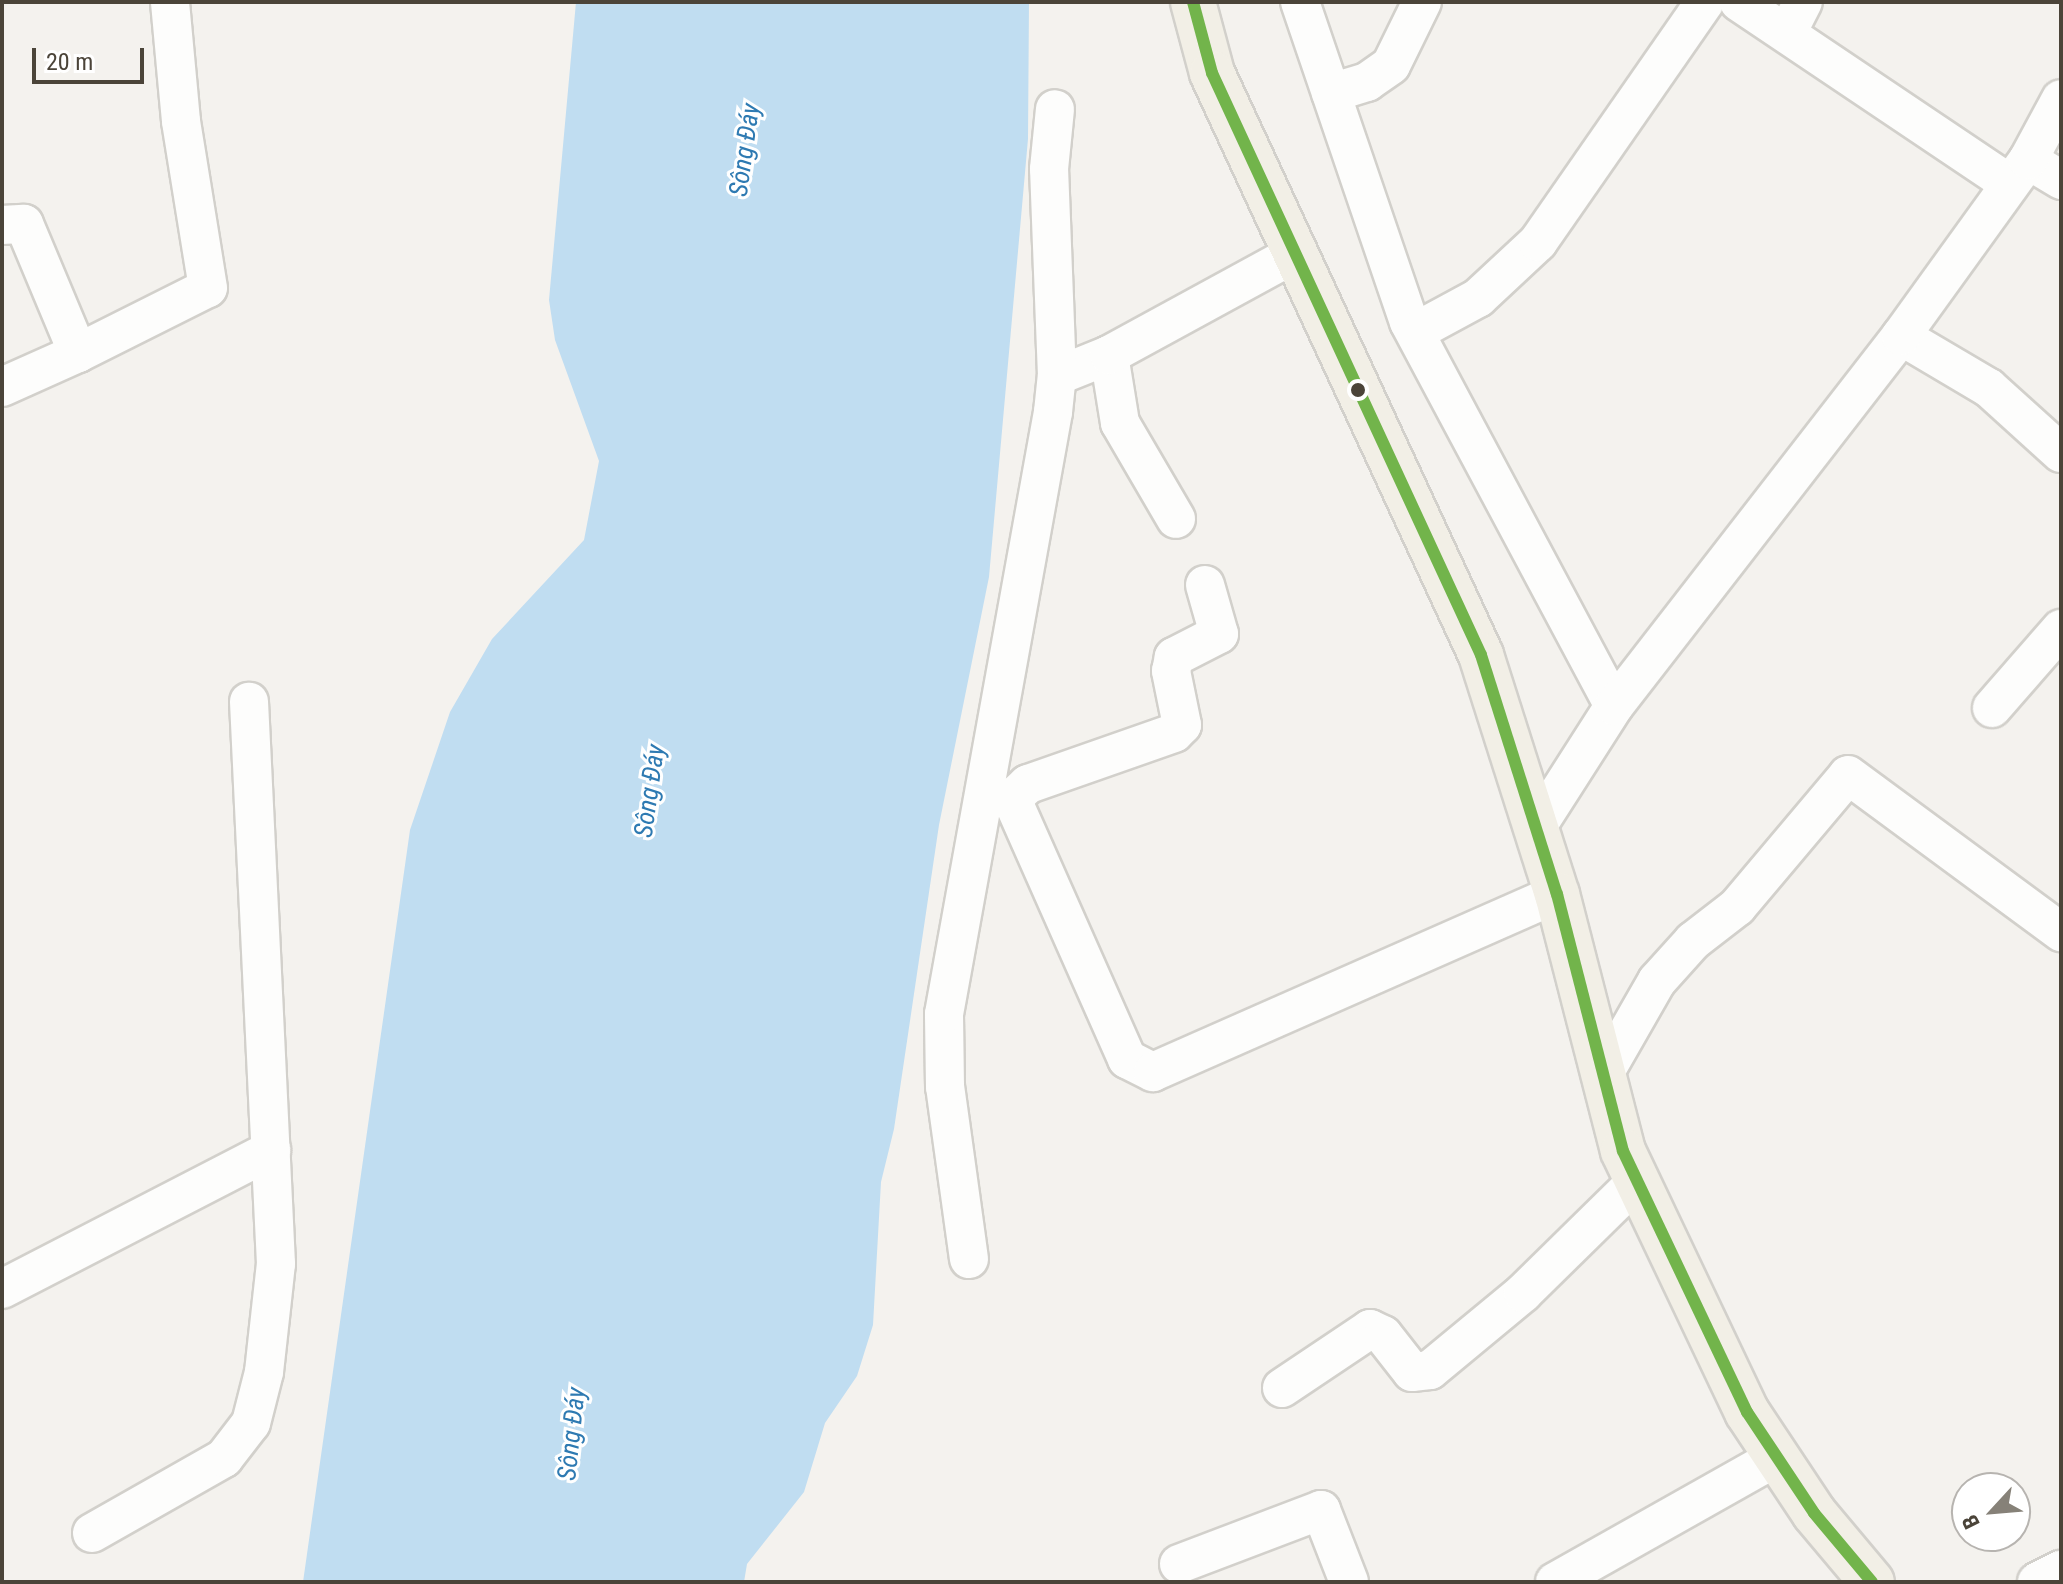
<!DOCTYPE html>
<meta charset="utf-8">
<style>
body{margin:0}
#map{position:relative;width:2063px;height:1584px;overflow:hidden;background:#f4f2ee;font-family:"Roboto Condensed",sans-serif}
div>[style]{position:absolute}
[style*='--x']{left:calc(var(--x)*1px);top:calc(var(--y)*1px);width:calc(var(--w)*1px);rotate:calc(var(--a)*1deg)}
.water>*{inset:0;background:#c0ddf1}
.roads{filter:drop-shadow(2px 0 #d2d0cb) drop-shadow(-2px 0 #d2d0cb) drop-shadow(0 2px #d2d0cb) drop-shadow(0 -2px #d2d0cb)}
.minor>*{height:38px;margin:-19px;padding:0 19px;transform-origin:19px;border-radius:19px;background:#fdfdfc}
.major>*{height:44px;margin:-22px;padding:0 22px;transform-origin:22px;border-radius:22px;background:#f2efe6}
.bus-1>*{height:12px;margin:-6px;padding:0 6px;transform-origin:6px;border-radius:6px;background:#72b44b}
.dots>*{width:22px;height:22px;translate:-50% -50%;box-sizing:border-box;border:4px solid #fff;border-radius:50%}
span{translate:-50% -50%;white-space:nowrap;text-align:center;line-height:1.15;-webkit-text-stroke:6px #fff;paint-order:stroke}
.water-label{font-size:26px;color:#2e7ab2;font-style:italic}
.frame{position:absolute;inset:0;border:4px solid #4b4439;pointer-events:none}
.north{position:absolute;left:1951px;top:1472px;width:80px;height:80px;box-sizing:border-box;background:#fff;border:2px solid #b7b4b0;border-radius:50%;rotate:244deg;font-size:22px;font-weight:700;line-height:32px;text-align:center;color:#4b4439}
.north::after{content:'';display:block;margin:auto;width:28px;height:36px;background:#868178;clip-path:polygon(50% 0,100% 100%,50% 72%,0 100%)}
.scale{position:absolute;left:32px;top:48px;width:112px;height:36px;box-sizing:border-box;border:4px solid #4b4439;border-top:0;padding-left:10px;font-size:24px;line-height:28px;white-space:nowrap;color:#4b4439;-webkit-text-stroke:6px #fff;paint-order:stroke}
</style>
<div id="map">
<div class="water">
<div style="clip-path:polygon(576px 2px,1029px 2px,1028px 139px,989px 577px,939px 825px,894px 1129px,881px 1182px,873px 1325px,857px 1376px,825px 1423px,804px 1492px,747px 1564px,744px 1582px,303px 1582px,410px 830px,450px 712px,492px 639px,584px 540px,599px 461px,555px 340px,549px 300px)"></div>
</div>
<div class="roads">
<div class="minor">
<div style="--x:1300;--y:2;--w:338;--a:71.2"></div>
<div style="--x:1409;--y:322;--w:435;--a:61.9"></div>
<div style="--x:1739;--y:2;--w:326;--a:33.9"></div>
<div style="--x:1787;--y:33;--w:35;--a:-63"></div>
<div style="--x:1331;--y:93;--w:38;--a:-17"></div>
<div style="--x:1367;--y:82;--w:29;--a:-35"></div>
<div style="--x:1391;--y:65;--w:70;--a:-63.8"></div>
<div style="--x:2028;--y:160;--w:39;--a:31"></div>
<div style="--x:2;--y:225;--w:22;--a:-3"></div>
<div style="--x:24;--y:224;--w:140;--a:67.3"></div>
<div style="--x:78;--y:353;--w:83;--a:155.9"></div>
<div style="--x:1415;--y:332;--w:72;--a:-28.4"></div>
<div style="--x:1478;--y:298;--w:82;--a:-43"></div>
<div style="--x:1538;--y:242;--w:292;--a:-55.2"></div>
<div style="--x:1901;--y:336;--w:102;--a:30.6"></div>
<div style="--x:1989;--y:388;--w:97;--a:42.1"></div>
<div style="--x:78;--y:353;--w:145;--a:-26.6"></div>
<div style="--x:208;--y:288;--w:169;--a:-99.2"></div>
<div style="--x:181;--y:121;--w:120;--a:-95.3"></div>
<div style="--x:1109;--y:355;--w:69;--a:80.8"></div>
<div style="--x:1120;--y:423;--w:111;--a:59.7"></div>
<div style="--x:1057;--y:376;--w:56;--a:-22"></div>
<div style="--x:1109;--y:355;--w:211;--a:-28.6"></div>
<div style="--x:1205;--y:585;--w:51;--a:74.1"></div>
<div style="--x:1219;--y:634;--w:51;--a:152.9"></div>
<div style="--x:1174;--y:657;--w:14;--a:102"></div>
<div style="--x:1171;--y:671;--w:55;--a:78.5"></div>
<div style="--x:1182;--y:725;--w:11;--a:135"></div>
<div style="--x:1174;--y:733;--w:155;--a:160.7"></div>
<div style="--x:1028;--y:784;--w:16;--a:137"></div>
<div style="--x:1016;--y:795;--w:11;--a:95"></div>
<div style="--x:1015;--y:806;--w:277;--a:66.1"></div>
<div style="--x:1127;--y:1059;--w:29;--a:27"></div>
<div style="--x:1153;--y:1072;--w:441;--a:-23.8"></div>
<div style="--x:1992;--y:708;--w:105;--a:-48.9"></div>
<div style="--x:1536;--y:828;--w:145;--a:-57.4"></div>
<div style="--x:1614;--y:706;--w:468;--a:-52.2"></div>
<div style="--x:1901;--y:336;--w:217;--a:-54.2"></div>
<div style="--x:2028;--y:160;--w:69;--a:-61.6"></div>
<div style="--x:1602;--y:1077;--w:111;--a:-60.2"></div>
<div style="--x:1657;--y:981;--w:54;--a:-48"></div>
<div style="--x:1693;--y:941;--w:56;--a:-37.7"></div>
<div style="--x:1737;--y:907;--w:172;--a:-49.9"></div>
<div style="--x:1848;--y:775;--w:265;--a:36.4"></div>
<div style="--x:969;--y:1259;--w:174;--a:-97.9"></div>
<div style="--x:945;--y:1087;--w:73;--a:-90.8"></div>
<div style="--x:944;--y:1014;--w:612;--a:-79.74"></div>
<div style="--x:1053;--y:412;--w:36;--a:-84"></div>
<div style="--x:1057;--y:376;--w:207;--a:-92.2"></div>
<div style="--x:1049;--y:169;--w:60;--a:-84.3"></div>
<div style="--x:2;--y:1289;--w:303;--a:-27.3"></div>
<div style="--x:1282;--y:1388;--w:106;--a:-33.8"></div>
<div style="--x:1370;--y:1329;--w:14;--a:25"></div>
<div style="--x:1383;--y:1335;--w:47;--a:51.9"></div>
<div style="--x:1412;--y:1372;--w:18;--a:-6"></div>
<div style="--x:1430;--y:1370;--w:121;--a:-39.6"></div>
<div style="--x:1523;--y:1293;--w:160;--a:-44.5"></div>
<div style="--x:92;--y:1533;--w:152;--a:-29.6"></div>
<div style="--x:224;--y:1458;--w:44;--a:-52.4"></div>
<div style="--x:251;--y:1423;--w:53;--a:-75.7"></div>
<div style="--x:264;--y:1372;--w:109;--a:-83.7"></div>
<div style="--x:276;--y:1264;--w:563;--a:-92.75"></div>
<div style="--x:1179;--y:1564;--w:152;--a:-20.8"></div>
<div style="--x:1321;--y:1510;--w:77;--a:68.7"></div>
<div style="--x:1555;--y:1582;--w:255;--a:-29.4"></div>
<div style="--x:2037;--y:1582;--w:27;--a:-27"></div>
</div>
<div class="major">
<div style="--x:1193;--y:2;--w:73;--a:75"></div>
<div style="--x:1212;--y:73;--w:641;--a:65.19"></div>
<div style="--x:1481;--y:655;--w:251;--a:72.4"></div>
<div style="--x:1557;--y:894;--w:265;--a:75.6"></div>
<div style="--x:1623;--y:1151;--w:289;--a:64.6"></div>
<div style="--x:1747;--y:1412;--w:121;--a:56.4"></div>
<div style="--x:1814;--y:1513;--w:90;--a:50"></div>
</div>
</div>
<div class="bus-1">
<div style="--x:1193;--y:2;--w:73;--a:75"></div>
<div style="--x:1212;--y:73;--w:641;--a:65.19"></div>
<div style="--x:1481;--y:655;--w:251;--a:72.4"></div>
<div style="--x:1557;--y:894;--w:265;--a:75.6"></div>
<div style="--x:1623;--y:1151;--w:289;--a:64.6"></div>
<div style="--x:1747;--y:1412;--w:121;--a:56.4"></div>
<div style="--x:1814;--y:1513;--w:90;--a:50"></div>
</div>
<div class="dots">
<div style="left:1358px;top:390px;background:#4b4439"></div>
</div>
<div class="water-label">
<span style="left:745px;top:150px;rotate:-82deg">Sông Đáy</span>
<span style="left:650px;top:791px;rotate:-82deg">Sông Đáy</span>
<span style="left:572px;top:1434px;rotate:-84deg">Sông Đáy</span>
</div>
<div class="frame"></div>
<div class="north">B</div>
<div class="scale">20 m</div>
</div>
